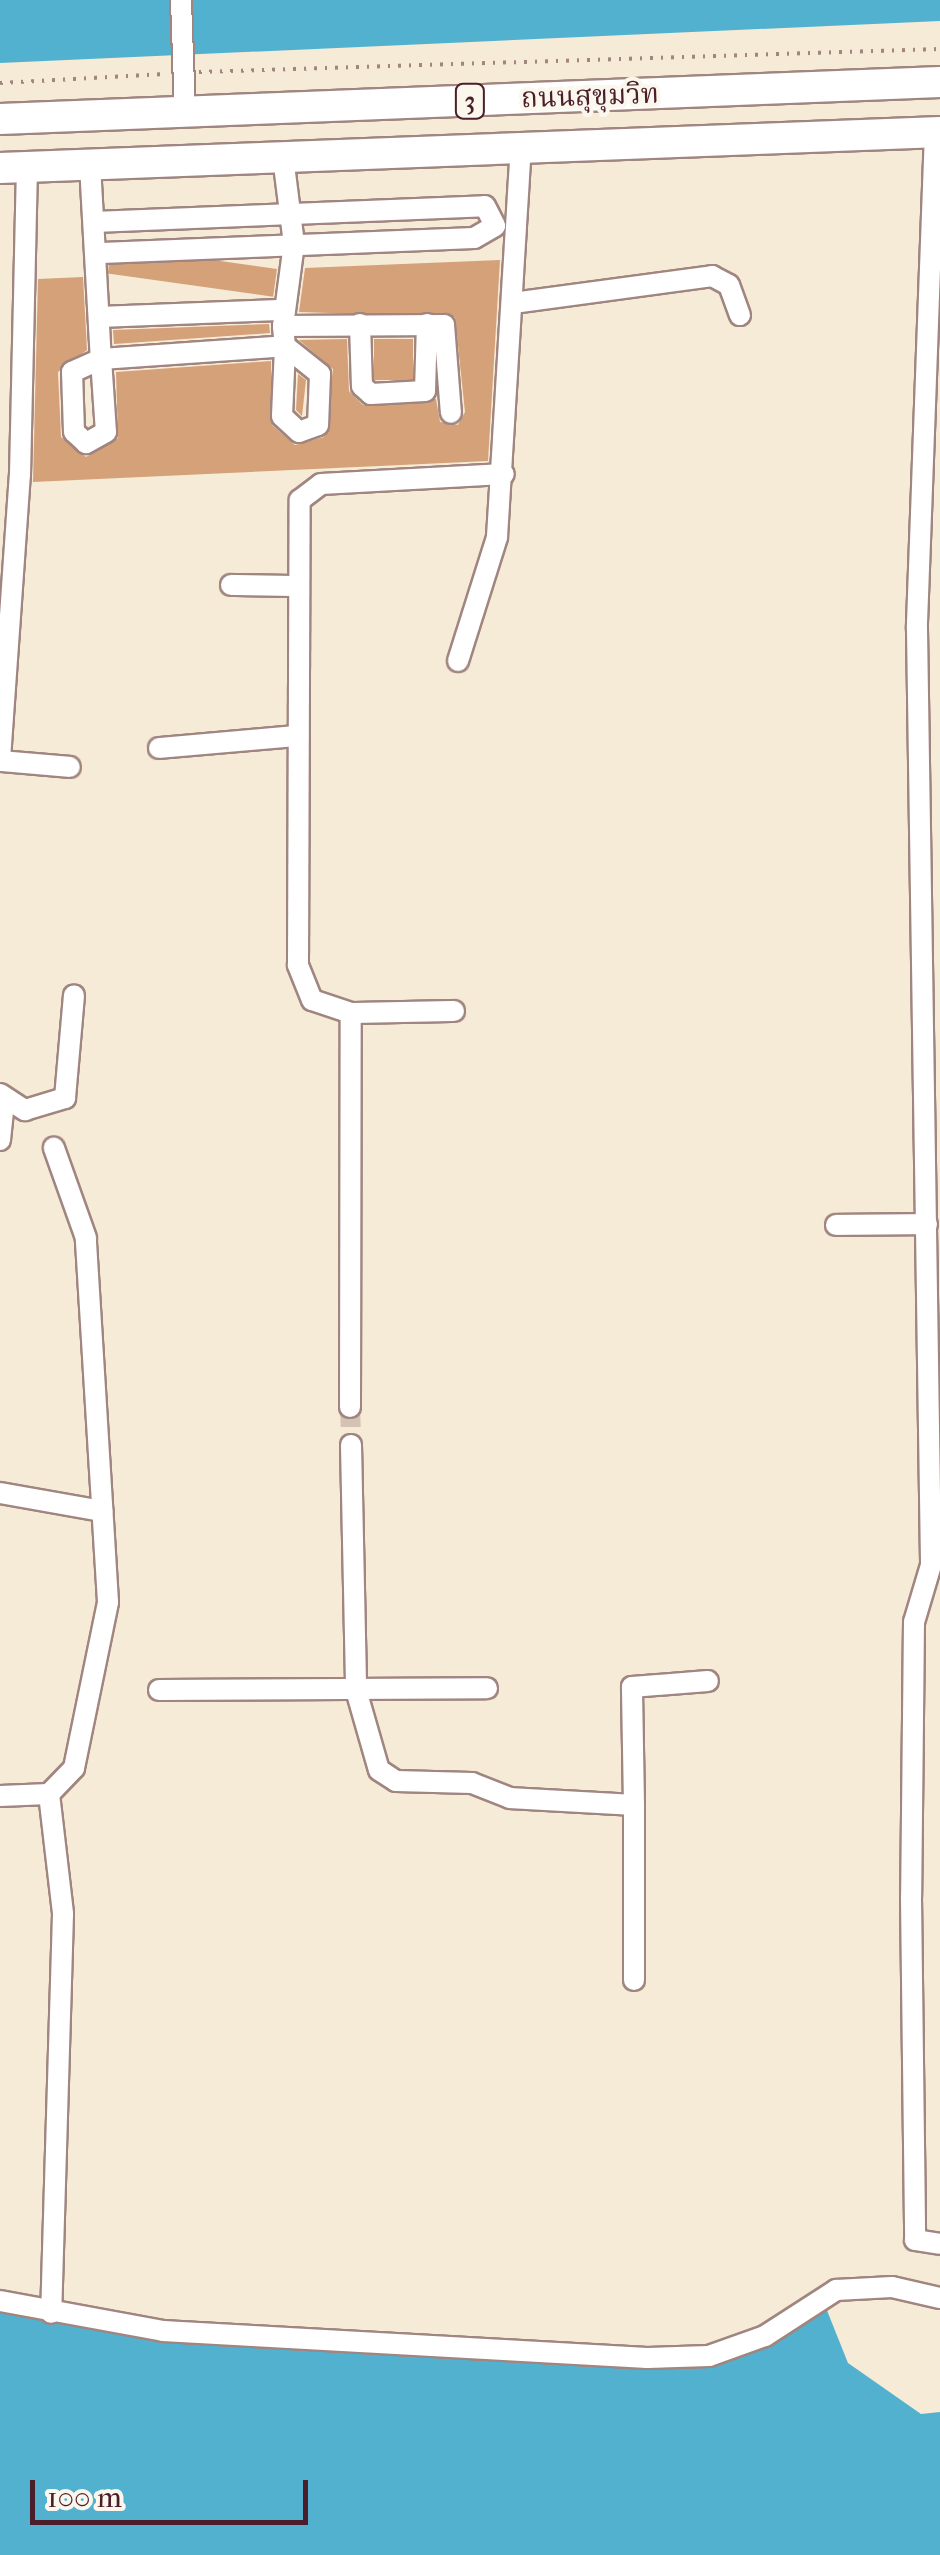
<!DOCTYPE html>
<meta charset="utf-8">
<style>
body{margin:0}
#map{position:relative;width:940px;height:2555px;overflow:hidden;background:#f6ebd6;font-family:"IM FELL French Canon","Noto Serif Thai",serif}
div>[style]{position:absolute}
[style*='--x']{left:calc(var(--x)*1px);top:calc(var(--y)*1px);width:calc(var(--w)*1px);rotate:calc(var(--a)*1deg)}
.water>*{inset:0;background:#51b1cf}
.building>*{inset:0;background:#d5a178;transform-origin:0 0}
.minor-tunnel>*{height:20px;margin-top:-10px;transform-origin:0;background:repeating-linear-gradient(90deg,#d4c2b4 0 20px,transparent 0 30px)}
.path>*{height:4px;margin-top:-2px;transform-origin:0;background:repeating-linear-gradient(90deg,#a08580 0 2.5px,transparent 0 10.5px)}
.roads{filter:drop-shadow(2px 0 #a08580) drop-shadow(-2px 0 #a08580) drop-shadow(0 2px #a08580) drop-shadow(0 -2px #a08580)}
.minor>*{height:20px;margin:-10px;padding:0 10px;transform-origin:10px;border-radius:10px;background:#fff}
.highway>*{height:30px;margin:-15px;padding:0 15px;transform-origin:15px;border-radius:15px;background:#fff}
span{translate:-50% -50%;white-space:nowrap;text-align:center;line-height:1.15;-webkit-text-stroke:8px #fbf7ec;paint-order:stroke}
.shield-label span{padding:2px 8px;background:#fbf7ec;border:2px solid;border-radius:8px;-webkit-text-stroke-width:0}
.shield-label{font-size:25px;color:#4a1f2b;font-weight:700}
.street-label{font-size:28px;color:#4a1f2b}
.scale{position:absolute;left:30px;top:2480px;width:278px;height:45px;box-sizing:border-box;border:5px solid #4a1f2b;border-top:0;padding-left:12px;font-size:30px;line-height:35px;white-space:nowrap;color:#4a1f2b;-webkit-text-stroke:8px #fbf7ec;paint-order:stroke}
</style>
<div id="map">
<div class="water">
<div style="clip-path:polygon(0 0,940px 0,940px 21px,0 63px)"></div>
<div style="clip-path:polygon(822px 2298px,848px 2363px,921px 2414px,940px 2412px,940px 2555px,0 2555px,0 2301px,173px 2332px,708px 2356px)"></div>
</div>
<div class="building">
<div style="clip-path:polygon(500px 260px,488px 461px,33px 482px,38px 279px,83px 277px,87px 350px,58px 372px,61px 437px,86px 457px,118px 438px,116px 372px,271px 361px,272px 425px,295px 445px,324px 437px,333px 369px,299px 340px,347px 339px,349px 391px,363px 405px,436px 399px,440px 422px,458px 425px,465px 412px,455px 317px,299px 312px,305px 268px)"></div>
<div style="left:277px;top:269px;width:28px;height:167px;rotate:98deg"></div>
<div style="clip-path:polygon(269px 324px,270px 333px,114px 344px,113px 330px)"></div>
<div style="left:374px;top:339px;width:39px;height:41px"></div>
<div style="clip-path:polygon(298px 374px,306px 380px,302px 416px,296px 410px)"></div>
</div>
<div class="minor-tunnel">
<div style="--x:350;--y:1407;--w:38;--a:88"></div>
</div>
<div class="path">
<div style="--x:199;--y:72;--w:741;--a:-1.78"></div>
<div style="--x:0;--y:83;--w:165;--a:-3.1"></div>
</div>
<div class="roads">
<div class="minor">
<div style="--x:181;--y:0;--w:112;--a:88"></div>
<div style="--x:935;--y:132;--w:497;--a:92.1"></div>
<div style="--x:917;--y:629;--w:936;--a:89.14"></div>
<div style="--x:931;--y:1565;--w:59;--a:106.6"></div>
<div style="--x:914;--y:1622;--w:275;--a:90.6"></div>
<div style="--x:911;--y:1897;--w:343;--a:89.3"></div>
<div style="--x:915;--y:2240;--w:25;--a:9"></div>
<div style="--x:90;--y:165;--w:194;--a:86.8"></div>
<div style="--x:101;--y:359;--w:73;--a:86.1"></div>
<div style="--x:106;--y:432;--w:23;--a:151"></div>
<div style="--x:86;--y:443;--w:16;--a:-137"></div>
<div style="--x:74;--y:432;--w:60;--a:-91.9"></div>
<div style="--x:72;--y:372;--w:32;--a:-24"></div>
<div style="--x:101;--y:359;--w:184;--a:-4"></div>
<div style="--x:285;--y:346;--w:45;--a:38.7"></div>
<div style="--x:320;--y:374;--w:51;--a:92.2"></div>
<div style="--x:318;--y:425;--w:20;--a:160"></div>
<div style="--x:299;--y:432;--w:23;--a:-137"></div>
<div style="--x:282;--y:416;--w:70;--a:-87.5"></div>
<div style="--x:285;--y:346;--w:20;--a:-96"></div>
<div style="--x:283;--y:326;--w:83;--a:-82.4"></div>
<div style="--x:294;--y:244;--w:88;--a:-97.2"></div>
<div style="--x:94;--y:222;--w:391;--a:-2.3"></div>
<div style="--x:485;--y:206;--w:22;--a:63"></div>
<div style="--x:495;--y:226;--w:24;--a:150"></div>
<div style="--x:474;--y:238;--w:379;--a:177.7"></div>
<div style="--x:513;--y:303;--w:201;--a:-7.7"></div>
<div style="--x:712;--y:276;--w:19;--a:28"></div>
<div style="--x:729;--y:285;--w:32;--a:70"></div>
<div style="--x:99;--y:317;--w:186;--a:-2.2"></div>
<div style="--x:360;--y:324;--w:62;--a:88.2"></div>
<div style="--x:362;--y:386;--w:12;--a:42"></div>
<div style="--x:371;--y:394;--w:54;--a:-3.2"></div>
<div style="--x:425;--y:391;--w:67;--a:-88.3"></div>
<div style="--x:283;--y:326;--w:161;--a:-0.4"></div>
<div style="--x:444;--y:325;--w:88;--a:85.5"></div>
<div style="--x:231;--y:585;--w:67;--a:0.9"></div>
<div style="--x:458;--y:661;--w:130;--a:-72.5"></div>
<div style="--x:497;--y:537;--w:392;--a:-86.5"></div>
<div style="--x:159;--y:748;--w:139;--a:-5"></div>
<div style="--x:0;--y:759;--w:285;--a:-86"></div>
<div style="--x:20;--y:475;--w:308;--a:-88.7"></div>
<div style="--x:0;--y:761;--w:70;--a:4.9"></div>
<div style="--x:351;--y:1013;--w:103;--a:-1.1"></div>
<div style="--x:0;--y:1094;--w:30;--a:33"></div>
<div style="--x:25;--y:1110;--w:42;--a:-16.7"></div>
<div style="--x:65;--y:1098;--w:103;--a:-85"></div>
<div style="--x:0;--y:1140;--w:38;--a:-84"></div>
<div style="--x:836;--y:1225;--w:91;--a:-0.6"></div>
<div style="--x:350;--y:1407;--w:394;--a:-89.9"></div>
<div style="--x:351;--y:1013;--w:41;--a:-161.6"></div>
<div style="--x:312;--y:1000;--w:38;--a:-112"></div>
<div style="--x:298;--y:965;--w:465;--a:-89.8"></div>
<div style="--x:300;--y:500;--w:26;--a:-37"></div>
<div style="--x:321;--y:484;--w:183;--a:-3.1"></div>
<div style="--x:351;--y:1445;--w:245;--a:88.8"></div>
<div style="--x:356;--y:1690;--w:83;--a:74"></div>
<div style="--x:379;--y:1770;--w:20;--a:33"></div>
<div style="--x:396;--y:1781;--w:76;--a:1.5"></div>
<div style="--x:472;--y:1783;--w:41;--a:21.5"></div>
<div style="--x:510;--y:1798;--w:124;--a:3.2"></div>
<div style="--x:634;--y:1805;--w:175;--a:90"></div>
<div style="--x:0;--y:1493;--w:104;--a:10"></div>
<div style="--x:159;--y:1690;--w:328;--a:-0.3"></div>
<div style="--x:49;--y:1794;--w:121;--a:83.3"></div>
<div style="--x:63;--y:1914;--w:399;--a:91.7"></div>
<div style="--x:0;--y:1796;--w:49;--a:-2.3"></div>
<div style="--x:49;--y:1794;--w:36;--a:-46"></div>
<div style="--x:74;--y:1768;--w:169;--a:-78.4"></div>
<div style="--x:108;--y:1602;--w:365;--a:-93.5"></div>
<div style="--x:86;--y:1238;--w:96;--a:-109.6"></div>
<div style="--x:634;--y:1805;--w:118;--a:-91"></div>
<div style="--x:632;--y:1687;--w:76;--a:-4.5"></div>
<div style="--x:0;--y:2301;--w:166;--a:10.4"></div>
<div style="--x:163;--y:2331;--w:485;--a:3.2"></div>
<div style="--x:647;--y:2358;--w:62;--a:-1.8"></div>
<div style="--x:709;--y:2356;--w:59;--a:-19.7"></div>
<div style="--x:765;--y:2336;--w:85;--a:-32.9"></div>
<div style="--x:836;--y:2290;--w:56;--a:-3.1"></div>
<div style="--x:892;--y:2287;--w:49;--a:12.9"></div>
</div>
<div class="highway">
<div style="--x:0;--y:119;--w:941;--a:-2.25"></div>
<div style="--x:0;--y:168;--w:941;--a:-2.19"></div>
</div>
</div>
<div class="shield-label">
<span style="left:470px;top:101px">3</span>
</div>
<div class="street-label">
<span style="left:590px;top:96px;rotate:-2deg">ถนนสุขุมวิท</span>
</div>
<div class="scale">100 m</div>
</div>
